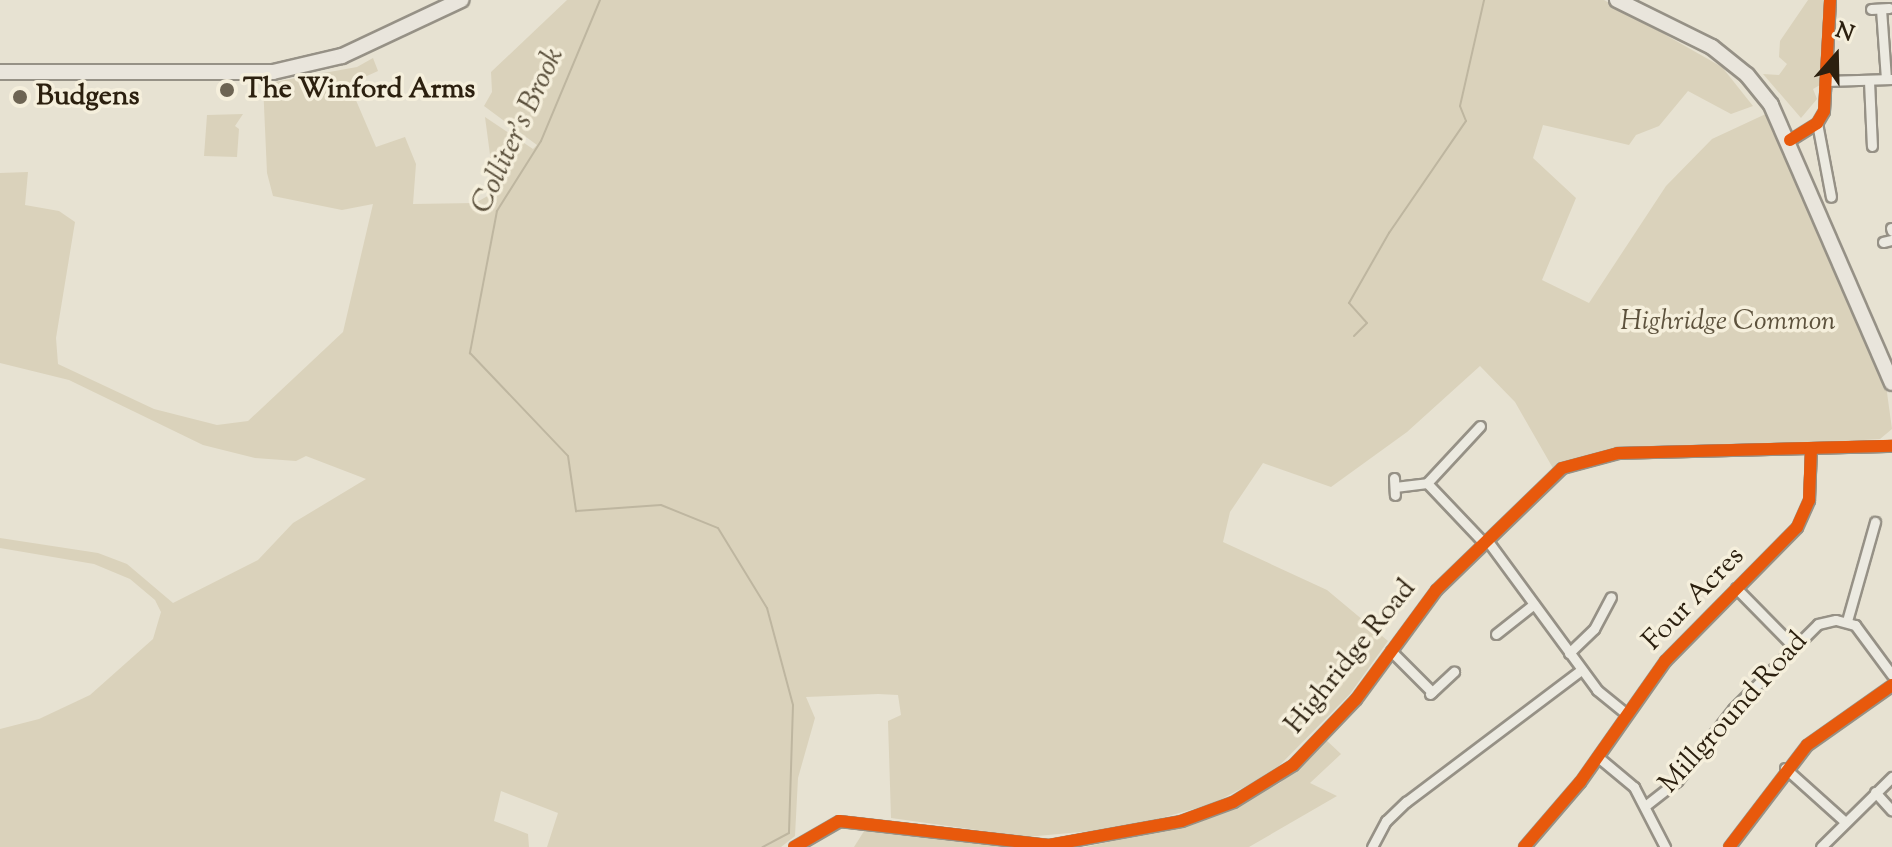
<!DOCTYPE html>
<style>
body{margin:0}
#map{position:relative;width:1892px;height:847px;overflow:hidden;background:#e7e2d2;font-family:"Sorts Mill Goudy",serif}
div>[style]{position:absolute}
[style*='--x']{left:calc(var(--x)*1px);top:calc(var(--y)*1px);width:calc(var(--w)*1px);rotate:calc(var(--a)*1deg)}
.green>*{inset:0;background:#dad2bb}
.stream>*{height:2px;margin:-1px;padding:0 1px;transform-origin:1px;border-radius:1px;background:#beb6a0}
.roads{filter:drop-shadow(2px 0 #969186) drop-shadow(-2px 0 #969186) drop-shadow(0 2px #969186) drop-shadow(0 -2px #969186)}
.minor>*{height:9px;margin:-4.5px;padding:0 4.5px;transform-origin:4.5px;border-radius:4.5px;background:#eceae1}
.trunk>*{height:14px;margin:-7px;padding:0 7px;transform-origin:7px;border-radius:7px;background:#e9e5dc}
.cycleway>*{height:12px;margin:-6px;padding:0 6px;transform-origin:6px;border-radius:6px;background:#e8590c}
.dots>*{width:22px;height:22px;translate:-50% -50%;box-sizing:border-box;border:4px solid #f5efdc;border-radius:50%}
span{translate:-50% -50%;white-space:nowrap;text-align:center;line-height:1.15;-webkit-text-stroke:7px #f5efdc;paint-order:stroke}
.poi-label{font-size:28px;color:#2c200f;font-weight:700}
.left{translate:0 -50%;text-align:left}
.park-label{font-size:28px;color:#5d523d;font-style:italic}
.street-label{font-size:28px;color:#2c200f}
.water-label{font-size:30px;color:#594e3a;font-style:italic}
.north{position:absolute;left:1796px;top:16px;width:80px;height:80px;-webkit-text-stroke:6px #f5efdc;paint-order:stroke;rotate:20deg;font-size:22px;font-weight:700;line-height:32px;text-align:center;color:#2c200f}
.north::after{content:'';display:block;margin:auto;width:28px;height:36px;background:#2c200f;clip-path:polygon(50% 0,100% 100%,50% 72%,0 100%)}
</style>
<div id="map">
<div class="green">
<div style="clip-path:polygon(567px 0,1604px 0,1722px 67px,1753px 106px,1731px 114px,1688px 91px,1659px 126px,1636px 135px,1629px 145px,1543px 125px,1533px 158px,1576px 198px,1542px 280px,1589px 303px,1666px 186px,1712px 139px,1770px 112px,1885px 378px,1892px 429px,1880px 439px,1846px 441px,1846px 445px,1620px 449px,1587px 455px,1554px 470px,1515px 402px,1480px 366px,1407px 432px,1331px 487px,1263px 463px,1230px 512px,1223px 542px,1327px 590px,1388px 641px,1350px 694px,1273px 772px,1212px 804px,1125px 828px,1026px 837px,891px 818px,888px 721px,901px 715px,898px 695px,878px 694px,806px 697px,815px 718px,798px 778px,795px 836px,781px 847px,547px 847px,558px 813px,501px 791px,494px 821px,528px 834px,529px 847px,0 847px,0 729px,39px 719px,90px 695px,153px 639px,161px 612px,155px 600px,130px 579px,94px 564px,0 548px,0 538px,98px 553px,127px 564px,173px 603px,258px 560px,293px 523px,366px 479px,306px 456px,296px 461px,255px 458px,203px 445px,69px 380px,0 363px,0 173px,28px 172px,25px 205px,59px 211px,75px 222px,56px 338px,58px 364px,154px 409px,217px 425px,248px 421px,343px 332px,373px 204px,342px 210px,273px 196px,267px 173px,263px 84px,357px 67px,373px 58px,378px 71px,349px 84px,376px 147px,405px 137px,416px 164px,413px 204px,475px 203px,495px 192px,485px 117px,533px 149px,537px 145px,484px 106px,492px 92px,491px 72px)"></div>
<div style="clip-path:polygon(1808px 0,1826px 0,1820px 85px,1813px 89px,1817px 99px,1801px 118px,1763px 74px,1779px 75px,1787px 64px,1779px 57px,1780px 41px)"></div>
<div style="clip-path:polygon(243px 114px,235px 126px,239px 129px,237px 157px,204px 156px,207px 115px)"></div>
<div style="clip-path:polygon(1325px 739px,1341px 754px,1310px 783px,1337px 796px,1249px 847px,1085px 847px,1174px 828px,1237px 805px,1280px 783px)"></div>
<div style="clip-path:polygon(880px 827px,1005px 847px,854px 847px,866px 828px)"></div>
</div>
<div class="stream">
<div style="--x:600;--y:0;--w:153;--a:112.7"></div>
<div style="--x:541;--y:141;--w:83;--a:122.2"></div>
<div style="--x:497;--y:211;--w:145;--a:100.8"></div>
<div style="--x:470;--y:353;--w:142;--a:46.4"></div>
<div style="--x:568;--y:456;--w:56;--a:81.7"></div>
<div style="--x:576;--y:511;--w:85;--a:-4"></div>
<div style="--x:661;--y:505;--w:61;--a:22"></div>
<div style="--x:718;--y:528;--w:94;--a:58.5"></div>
<div style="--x:767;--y:608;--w:100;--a:75"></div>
<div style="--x:793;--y:705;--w:128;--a:91.8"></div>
<div style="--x:789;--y:833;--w:30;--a:152"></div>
<div style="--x:1354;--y:336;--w:18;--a:-45"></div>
<div style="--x:1367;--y:323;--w:27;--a:-132"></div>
<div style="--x:1349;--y:303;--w:81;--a:-60.3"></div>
<div style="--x:1389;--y:233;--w:136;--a:-55.5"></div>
<div style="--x:1466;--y:121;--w:16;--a:-112"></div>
<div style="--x:1460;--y:106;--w:109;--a:-77.2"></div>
</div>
<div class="roads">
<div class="minor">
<div style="--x:1871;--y:9;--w:18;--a:-3"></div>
<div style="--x:1881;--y:9;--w:70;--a:85.9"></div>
<div style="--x:1825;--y:81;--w:67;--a:-1.7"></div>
<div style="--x:1869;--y:81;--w:65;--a:87.4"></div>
<div style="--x:1817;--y:123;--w:75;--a:79.3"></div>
<div style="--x:1790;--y:140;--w:32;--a:-32"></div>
<div style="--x:1817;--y:123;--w:14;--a:-60"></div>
<div style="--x:1824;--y:111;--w:111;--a:-86.9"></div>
<div style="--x:1891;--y:228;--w:3;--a:72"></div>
<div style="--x:1883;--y:242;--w:9;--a:-13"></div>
<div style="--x:1480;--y:426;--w:78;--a:132.9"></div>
<div style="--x:1427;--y:483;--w:83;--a:46.5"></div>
<div style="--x:1394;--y:478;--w:17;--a:87"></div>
<div style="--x:1395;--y:487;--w:32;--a:-7"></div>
<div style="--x:1487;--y:540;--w:186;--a:53.7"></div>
<div style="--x:1597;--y:690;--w:38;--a:39"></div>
<div style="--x:1736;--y:588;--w:81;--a:45.5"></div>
<div style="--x:1847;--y:621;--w:103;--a:-74.2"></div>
<div style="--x:1496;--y:634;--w:48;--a:-38.3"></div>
<div style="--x:1391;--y:651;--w:58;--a:45"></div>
<div style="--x:1569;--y:653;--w:35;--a:-44"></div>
<div style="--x:1594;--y:629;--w:36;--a:-62"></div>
<div style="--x:1430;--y:694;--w:33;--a:-43"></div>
<div style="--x:1598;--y:757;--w:47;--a:39.8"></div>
<div style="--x:1634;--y:787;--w:68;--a:62.7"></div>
<div style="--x:1785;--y:768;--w:79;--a:41.9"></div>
<div style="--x:1875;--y:792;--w:25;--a:48"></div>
<div style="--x:1645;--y:806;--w:41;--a:-38"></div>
<div style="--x:1677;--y:781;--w:91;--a:-52.1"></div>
<div style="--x:1733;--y:709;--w:120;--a:-45"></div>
<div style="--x:1818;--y:624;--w:18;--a:-13"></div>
<div style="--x:1836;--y:620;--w:20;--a:15"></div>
<div style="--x:1855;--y:625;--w:62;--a:53.5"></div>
<div style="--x:794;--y:847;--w:52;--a:-30"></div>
<div style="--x:839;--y:821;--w:211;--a:6.5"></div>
<div style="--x:1049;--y:845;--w:134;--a:-10.3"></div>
<div style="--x:1181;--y:821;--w:55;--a:-20.1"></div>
<div style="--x:1233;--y:802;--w:70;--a:-31.7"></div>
<div style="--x:1293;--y:765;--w:91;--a:-46.3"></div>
<div style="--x:1356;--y:699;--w:135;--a:-53.7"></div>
<div style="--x:1436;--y:590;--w:175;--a:-44.1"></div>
<div style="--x:1562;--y:468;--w:58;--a:-15"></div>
<div style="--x:1618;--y:453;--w:274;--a:-1.5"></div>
<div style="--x:1372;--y:847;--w:30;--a:-62"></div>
<div style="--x:1386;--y:821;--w:28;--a:-44"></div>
<div style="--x:1406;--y:802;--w:219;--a:-37"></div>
<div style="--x:1524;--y:847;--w:86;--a:-49.3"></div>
<div style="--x:1580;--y:782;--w:148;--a:-54.9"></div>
<div style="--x:1665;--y:661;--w:188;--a:-45.4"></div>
<div style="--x:1797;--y:527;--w:30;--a:-66"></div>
<div style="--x:1809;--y:500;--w:51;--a:-87.8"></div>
<div style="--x:1729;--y:847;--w:128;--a:-52.6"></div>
<div style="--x:1807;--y:745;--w:104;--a:-35.2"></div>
<div style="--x:1821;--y:847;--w:100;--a:-44.6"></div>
</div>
<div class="trunk">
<div style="--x:1617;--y:0;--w:106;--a:26.3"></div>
<div style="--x:1712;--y:47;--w:45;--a:38.7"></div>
<div style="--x:1747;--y:75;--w:38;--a:51"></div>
<div style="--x:1771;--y:105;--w:303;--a:66.5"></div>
<div style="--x:0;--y:72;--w:273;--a:0"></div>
<div style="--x:273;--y:72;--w:71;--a:-13.1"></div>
<div style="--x:342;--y:56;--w:132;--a:-25.2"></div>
</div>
</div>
<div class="cycleway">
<div style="--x:1790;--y:140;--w:32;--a:-32"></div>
<div style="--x:1817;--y:123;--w:14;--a:-60"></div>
<div style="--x:1824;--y:111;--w:111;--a:-86.9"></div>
<div style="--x:794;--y:847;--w:52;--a:-30"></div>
<div style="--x:839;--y:821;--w:211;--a:6.5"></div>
<div style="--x:1049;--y:845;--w:134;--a:-10.3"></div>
<div style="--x:1181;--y:821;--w:55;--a:-20.1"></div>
<div style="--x:1233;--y:802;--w:70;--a:-31.7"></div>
<div style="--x:1293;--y:765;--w:91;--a:-46.3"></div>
<div style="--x:1356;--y:699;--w:135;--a:-53.7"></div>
<div style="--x:1436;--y:590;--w:175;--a:-44.1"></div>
<div style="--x:1562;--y:468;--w:58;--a:-15"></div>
<div style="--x:1618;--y:453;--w:274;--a:-1.5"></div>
<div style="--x:1524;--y:847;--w:86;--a:-49.3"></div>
<div style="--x:1580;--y:782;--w:148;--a:-54.9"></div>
<div style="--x:1665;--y:661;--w:188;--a:-45.4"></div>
<div style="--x:1797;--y:527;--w:30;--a:-66"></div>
<div style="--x:1809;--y:500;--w:51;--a:-87.8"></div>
<div style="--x:1729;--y:847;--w:128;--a:-52.6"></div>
<div style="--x:1807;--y:745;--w:104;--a:-35.2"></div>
</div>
<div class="dots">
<div style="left:227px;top:90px;background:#6d6453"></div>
<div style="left:20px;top:97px;background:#6d6453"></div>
</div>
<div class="poi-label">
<span class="left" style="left:243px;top:90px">The Winford Arms</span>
<span class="left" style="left:36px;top:97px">Budgens</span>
</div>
<div class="park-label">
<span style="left:1728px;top:322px">Highridge Common</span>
</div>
<div class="street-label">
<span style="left:1694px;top:599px;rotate:-46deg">Four Acres</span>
<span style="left:1351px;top:657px;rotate:-51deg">Highridge Road</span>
<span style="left:1734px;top:713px;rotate:-48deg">Millground Road</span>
</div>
<div class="water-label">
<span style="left:519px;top:131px;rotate:-65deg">Colliter's Brook</span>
</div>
<div class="north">N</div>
</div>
